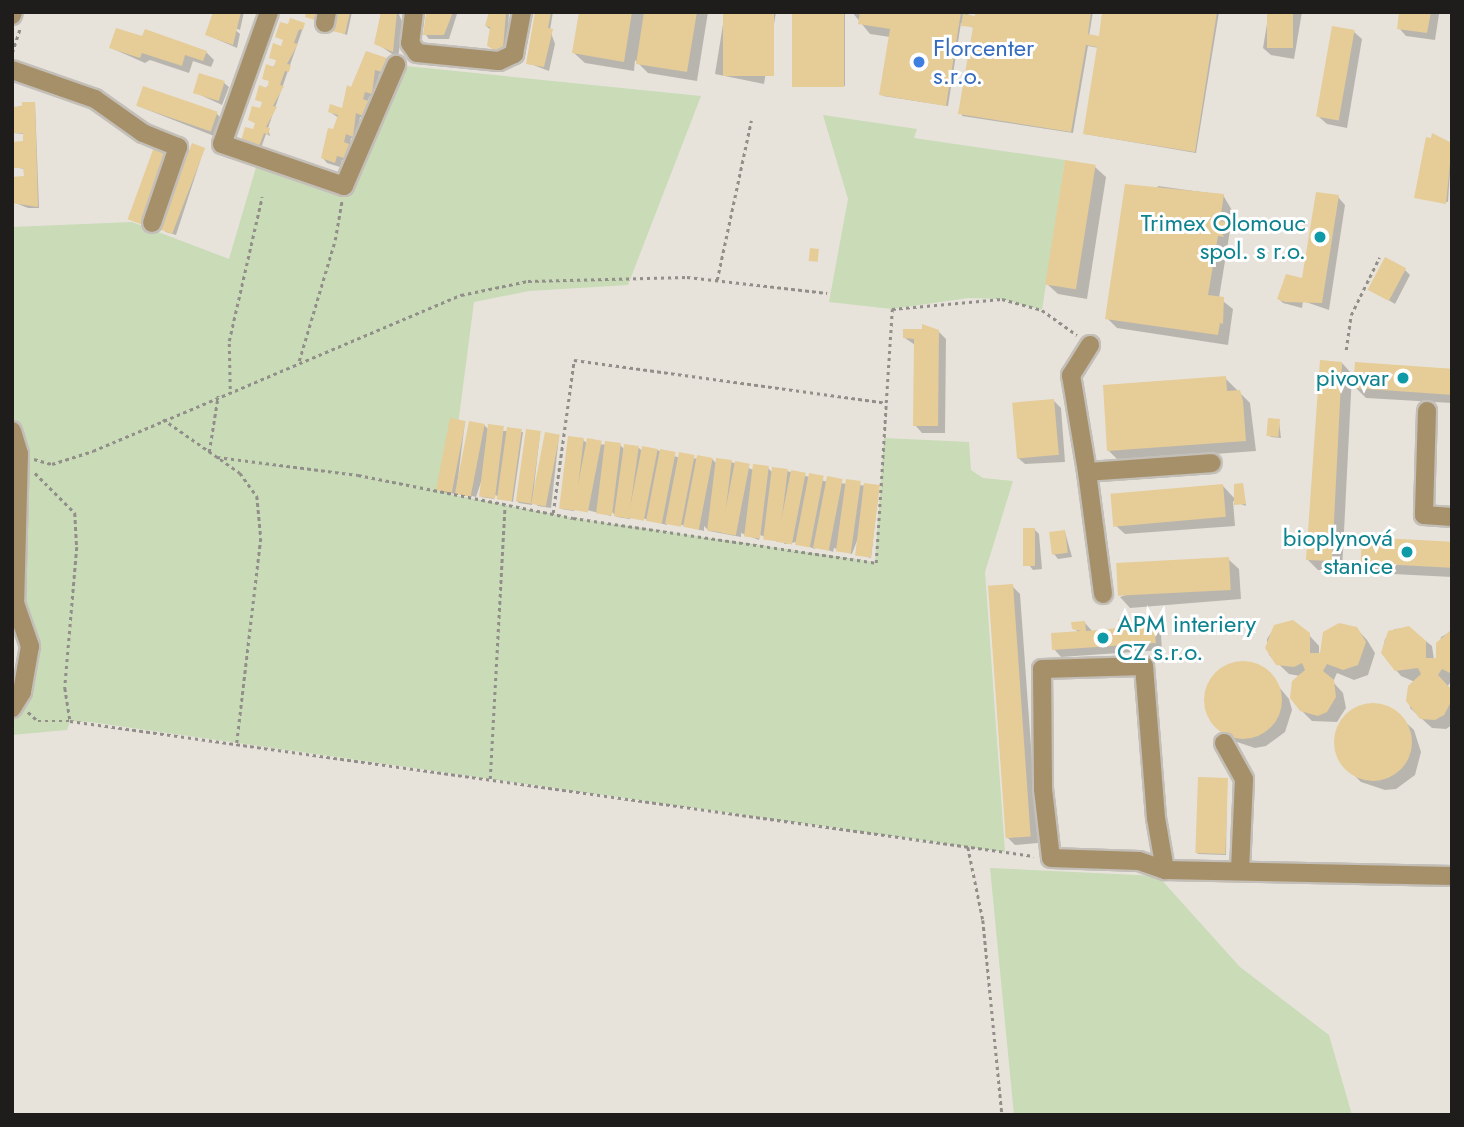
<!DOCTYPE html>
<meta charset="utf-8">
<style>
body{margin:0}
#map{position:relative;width:1464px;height:1127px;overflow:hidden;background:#e7e3db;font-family:Jost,sans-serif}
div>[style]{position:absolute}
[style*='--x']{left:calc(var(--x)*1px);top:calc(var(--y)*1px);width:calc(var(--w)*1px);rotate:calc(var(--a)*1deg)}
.green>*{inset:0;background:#c9dbb7}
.shadow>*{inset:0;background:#0003;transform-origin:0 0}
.building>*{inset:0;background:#e6cc97;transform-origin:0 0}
.round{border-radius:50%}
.path>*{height:2.5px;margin-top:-1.25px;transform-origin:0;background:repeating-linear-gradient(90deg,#928f8a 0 3.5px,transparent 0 7px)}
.roads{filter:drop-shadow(2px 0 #c3bfb8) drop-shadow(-2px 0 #c3bfb8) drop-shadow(0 2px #c3bfb8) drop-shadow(0 -2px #c3bfb8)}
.minor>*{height:18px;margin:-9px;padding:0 9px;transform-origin:9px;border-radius:9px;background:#a69069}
.dots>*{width:19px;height:19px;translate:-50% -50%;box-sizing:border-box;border:4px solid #fff;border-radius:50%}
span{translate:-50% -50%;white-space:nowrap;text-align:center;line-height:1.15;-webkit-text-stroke:6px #fff;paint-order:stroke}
.shop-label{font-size:24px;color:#366cbe}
.left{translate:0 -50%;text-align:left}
.culture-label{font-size:24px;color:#0d838f}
.right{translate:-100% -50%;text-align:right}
.frame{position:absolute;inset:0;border:14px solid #1f1d1b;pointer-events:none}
</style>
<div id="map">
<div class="green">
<div style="clip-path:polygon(396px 65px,701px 96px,628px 285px,529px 291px,474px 302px,449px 494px,573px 518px,875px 562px,884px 438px,969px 442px,971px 470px,983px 478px,1013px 481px,985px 572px,1005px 852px,90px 722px,70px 721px,67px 730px,12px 735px,12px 703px,22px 692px,25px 446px,12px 420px,12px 227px,132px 222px,229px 259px,259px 157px,344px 186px)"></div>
<div style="clip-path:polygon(823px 115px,917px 129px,914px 138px,1065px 160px,1042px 310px,1002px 299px,968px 298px,892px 309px,829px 302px,848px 199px)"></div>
<div style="clip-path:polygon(990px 868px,1158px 876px,1240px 967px,1329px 1035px,1352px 1115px,1014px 1115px)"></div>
</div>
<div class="shadow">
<div style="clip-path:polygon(214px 12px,244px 12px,240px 30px,232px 27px,240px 34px,237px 48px,207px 35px)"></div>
<div style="clip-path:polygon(338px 12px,352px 12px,347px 35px,334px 30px)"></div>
<div style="clip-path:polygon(381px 12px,398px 12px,403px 24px,398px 58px,376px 43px)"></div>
<div style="clip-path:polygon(436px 12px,457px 14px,449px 39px,429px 39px,425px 34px)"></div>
<div style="clip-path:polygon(491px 12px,509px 12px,507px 52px,489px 45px,491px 30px,486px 26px)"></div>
<div style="clip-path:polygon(537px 12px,553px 12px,550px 30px,555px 44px,549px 71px,528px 63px)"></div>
<div style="clip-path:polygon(581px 12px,708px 12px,697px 81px,648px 73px,635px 60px,634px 71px,585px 63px,574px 53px)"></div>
<div style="clip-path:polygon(725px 12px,776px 12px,764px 84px,715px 74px)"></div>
<div style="left:794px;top:12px;width:51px;height:74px"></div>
<div style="clip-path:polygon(852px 12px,963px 12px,976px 18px,977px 12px,1093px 12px,1089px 36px,1100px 38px,1104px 12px,1219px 12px,1196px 153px,1085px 134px,1099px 48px,1088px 46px,1073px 133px,962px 116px,974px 28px,961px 23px,948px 106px,883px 96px,890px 37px,870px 34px)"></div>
<div style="clip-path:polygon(1269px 12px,1302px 12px,1294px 59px,1271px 55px,1263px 48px)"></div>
<div style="clip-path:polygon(1407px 12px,1439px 14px,1435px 40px,1406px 36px,1399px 28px)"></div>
<div style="clip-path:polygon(304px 25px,268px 128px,270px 136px,266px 134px,261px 148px,245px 142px,257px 124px,250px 120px,264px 103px,257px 99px,271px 82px,264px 78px,278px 61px,270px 57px)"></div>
<div style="clip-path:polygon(1354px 32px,1362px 39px,1347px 128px,1327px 124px,1319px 117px)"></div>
<div style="clip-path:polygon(111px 48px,206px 52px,214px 60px,211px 67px,193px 61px,189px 73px,150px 60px,145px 63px)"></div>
<div style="clip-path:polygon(386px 59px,390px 64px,386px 76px,379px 74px,376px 98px,370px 96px,367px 102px,372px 107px,368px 119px,360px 117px,357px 140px,351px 138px,348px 162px,342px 160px,340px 167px,327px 163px,323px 158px,339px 118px,330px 112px,343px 110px,353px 89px)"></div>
<div style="clip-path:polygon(224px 83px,229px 87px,222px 105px,194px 92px)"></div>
<div style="clip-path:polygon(35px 103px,39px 208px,28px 208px,13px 202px,25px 178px,25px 169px,12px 167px,24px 143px,24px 134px,12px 133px,12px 108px)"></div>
<div style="clip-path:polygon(138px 106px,217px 114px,224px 121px,219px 138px)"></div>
<div style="clip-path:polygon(1434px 135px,1452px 144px,1448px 202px,1416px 196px)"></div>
<div style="clip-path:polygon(204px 149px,176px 235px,166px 232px,164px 230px)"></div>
<div style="clip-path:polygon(1095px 167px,1106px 177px,1087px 299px,1058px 294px,1047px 284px)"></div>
<div style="clip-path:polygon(1158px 186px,1223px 195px,1233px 212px,1219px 298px,1233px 309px,1228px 345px,1117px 328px,1107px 318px)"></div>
<div style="clip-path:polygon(1338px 197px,1345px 205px,1329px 310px,1303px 301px,1302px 308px,1283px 303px,1279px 299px,1304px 280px)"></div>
<div style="clip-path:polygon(1405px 270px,1410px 275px,1395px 304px,1370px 289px)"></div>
<div style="clip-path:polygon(938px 331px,946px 339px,945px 433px,922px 433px,915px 425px,915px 345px,905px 338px)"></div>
<div style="clip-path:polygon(1342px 363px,1352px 374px,1342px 571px,1318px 570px,1308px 560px)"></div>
<div style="clip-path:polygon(1452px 369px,1452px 403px,1366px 398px,1356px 388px)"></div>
<div style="clip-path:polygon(1225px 378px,1250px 403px,1256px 451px,1119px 461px,1109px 451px)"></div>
<div style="clip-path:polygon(1054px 401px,1061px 408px,1065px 462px,1025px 464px,1017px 457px)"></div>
<div style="clip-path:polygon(1279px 421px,1281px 438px,1271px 437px,1269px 435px)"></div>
<div style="clip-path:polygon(465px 422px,456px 494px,443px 492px,441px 490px)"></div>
<div style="clip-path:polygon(484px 425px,489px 430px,523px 432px,513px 502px,495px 495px,494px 499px,481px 497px,482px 479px,476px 497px,460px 493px)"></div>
<div style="clip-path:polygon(540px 433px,532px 505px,519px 503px,517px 501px)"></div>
<div style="clip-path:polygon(559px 436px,551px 508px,538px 506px,536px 504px)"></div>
<div style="clip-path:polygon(583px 440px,588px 444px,620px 445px,625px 450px,639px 448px,643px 452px,657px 450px,680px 458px,712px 459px,717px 464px,731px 462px,754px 470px,768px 468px,773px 473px,787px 471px,828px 482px,879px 487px,871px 558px,856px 554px,858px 538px,852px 554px,834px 548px,833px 552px,816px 545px,815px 549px,797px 542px,784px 544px,786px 511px,778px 542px,760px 535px,759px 540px,741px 533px,741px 537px,709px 531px,704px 526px,704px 531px,667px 521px,667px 525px,631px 515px,630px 519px,617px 517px,612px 512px,611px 516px,575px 507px,574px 511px,561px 509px)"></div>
<div style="clip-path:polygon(1242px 485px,1246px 506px,1233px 501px,1235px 526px,1125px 534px,1114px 524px,1223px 486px,1236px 500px)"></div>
<div style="clip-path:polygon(1034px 529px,1039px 534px,1042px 569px,1033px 570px,1029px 565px)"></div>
<div style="clip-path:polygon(1065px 532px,1072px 557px,1058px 559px,1054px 554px)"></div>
<div style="clip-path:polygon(1452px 543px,1452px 577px,1373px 573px,1363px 563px)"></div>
<div style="clip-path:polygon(1228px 559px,1239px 569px,1241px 599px,1130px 608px,1120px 597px)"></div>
<div style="clip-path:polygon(1012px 586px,1020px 594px,1038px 843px,1015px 845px,1007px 837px)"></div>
<div style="clip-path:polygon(1132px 621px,1139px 629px,1154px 628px,1161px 635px,1162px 650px,1061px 657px,1054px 649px,1079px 633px,1074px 628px,1085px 623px,1093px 632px,1121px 630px)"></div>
<div style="clip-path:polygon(1275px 627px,1309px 635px,1319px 646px,1319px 654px,1357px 629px,1367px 640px,1375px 653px,1368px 675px,1354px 680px,1337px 673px,1333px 682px,1343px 693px,1346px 708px,1337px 722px,1312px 721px,1301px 710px,1300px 676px,1289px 674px,1269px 655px,1267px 639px)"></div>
<div style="clip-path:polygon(1409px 628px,1432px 646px,1435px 667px,1441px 637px,1452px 631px,1452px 680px,1447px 687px,1452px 692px,1452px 725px,1446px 729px,1432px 728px,1410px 708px,1409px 687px,1415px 682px,1401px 676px,1382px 653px,1385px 639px,1395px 629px)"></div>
<div style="clip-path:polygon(1241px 663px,1264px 669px,1289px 699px,1292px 710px,1285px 732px,1266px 746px,1255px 748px,1231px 740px,1211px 719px,1206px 695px,1218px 672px)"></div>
<div style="clip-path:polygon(1371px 705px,1394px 711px,1402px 719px,1414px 730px,1421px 752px,1415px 775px,1396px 789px,1385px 790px,1361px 782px,1355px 776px,1382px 782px,1352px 774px,1337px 749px,1340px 725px,1359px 708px)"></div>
<div style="clip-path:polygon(1227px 780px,1226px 855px,1198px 854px,1196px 852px)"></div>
</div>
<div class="building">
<div style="clip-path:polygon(213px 12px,241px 12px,233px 45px,205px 35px)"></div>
<div style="clip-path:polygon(306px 12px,320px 12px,318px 21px,305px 17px)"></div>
<div style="clip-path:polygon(336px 12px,350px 12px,345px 34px,332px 31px)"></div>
<div style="clip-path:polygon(381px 12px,397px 12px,393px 52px,374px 44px)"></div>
<div style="clip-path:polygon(453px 12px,444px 35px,423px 35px,426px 14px)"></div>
<div style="clip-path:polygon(489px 12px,506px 12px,503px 49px,496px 51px,487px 46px,490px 27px,485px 26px)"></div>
<div style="clip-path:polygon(535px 12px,551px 12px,548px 28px,553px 29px,544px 67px,526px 64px)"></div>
<div style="clip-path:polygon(579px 12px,632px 12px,624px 62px,572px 53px)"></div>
<div style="clip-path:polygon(644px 12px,697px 12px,687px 72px,636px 64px)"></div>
<div style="left:723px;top:12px;width:51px;height:64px"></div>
<div style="left:792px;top:12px;width:52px;height:75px"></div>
<div style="clip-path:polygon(860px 12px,961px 12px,946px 106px,879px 95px,890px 29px,858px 24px)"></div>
<div style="clip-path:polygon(975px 12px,1091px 12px,1088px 34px,1099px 36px,1102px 12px,1217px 12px,1195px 152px,1083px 134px,1097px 47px,1086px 45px,1071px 132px,958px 114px,973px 27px,961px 26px,963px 14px,975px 16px)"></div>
<div style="left:1267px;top:12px;width:26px;height:36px"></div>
<div style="clip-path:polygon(1405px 12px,1431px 12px,1427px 33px,1397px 29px,1399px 13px)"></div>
<div style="clip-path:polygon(290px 18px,305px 23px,303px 30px,299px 29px,294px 43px,298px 44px,287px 64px,291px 65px,289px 72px,285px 71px,280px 85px,284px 86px,273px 106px,277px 107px,266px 127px,270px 128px,268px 135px,264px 133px,259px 147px,241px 141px,245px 127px,253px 129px,255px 123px,248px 120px,252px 106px,260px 108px,262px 102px,255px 100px,259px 85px,267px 88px,269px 81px,262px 79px,266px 64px,274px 67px,276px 60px,269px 58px,273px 43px,281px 46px,283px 40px,275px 37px,280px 22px,288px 24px)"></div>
<div style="left:1332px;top:26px;width:23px;height:92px;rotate:10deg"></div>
<div style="clip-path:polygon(116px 28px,142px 36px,145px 29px,207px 51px,203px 61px,185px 55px,182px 66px,142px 53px,140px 58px,109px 48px)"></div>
<div style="clip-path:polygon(366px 51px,387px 58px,382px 72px,375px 70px,372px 94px,365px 92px,363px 99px,368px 101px,363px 116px,356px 113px,353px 137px,346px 134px,344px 142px,349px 144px,344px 158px,337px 156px,335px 163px,321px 158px,328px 128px,333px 129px,338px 115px,328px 112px,330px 104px,342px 108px,347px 85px,351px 87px)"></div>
<div style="left:199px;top:73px;width:27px;height:21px;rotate:17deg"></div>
<div style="left:143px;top:86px;width:79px;height:21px;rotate:19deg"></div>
<div style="clip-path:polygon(22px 102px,35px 102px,38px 207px,12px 203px,12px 177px,24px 176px,23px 168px,12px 168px,12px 142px,23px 141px,23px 133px,12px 133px,12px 107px,22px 106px)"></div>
<div style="clip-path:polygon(1432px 133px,1452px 143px,1446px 204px,1414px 198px,1426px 137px,1431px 138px)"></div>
<div style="left:192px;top:143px;width:14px;height:92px;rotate:21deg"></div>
<div style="left:154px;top:147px;width:15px;height:77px;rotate:20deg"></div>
<div style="left:1065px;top:160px;width:31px;height:126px;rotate:9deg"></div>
<div style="clip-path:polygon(1125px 184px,1224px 194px,1220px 221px,1227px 222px,1225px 228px,1219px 227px,1224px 237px,1218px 236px,1208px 295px,1224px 297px,1223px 324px,1220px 323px,1218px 335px,1105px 319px)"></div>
<div style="clip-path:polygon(1316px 192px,1339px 195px,1322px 303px,1285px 302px,1277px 299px,1286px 274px,1302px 278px)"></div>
<div style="left:810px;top:248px;width:9px;height:13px;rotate:6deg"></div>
<div style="left:1385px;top:257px;width:24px;height:37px;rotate:28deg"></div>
<div style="clip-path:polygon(922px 324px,939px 330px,938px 426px,913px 426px,914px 339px,903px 338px,903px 329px,922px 329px)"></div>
<div style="clip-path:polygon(1320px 360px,1342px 362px,1332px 561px,1306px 560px)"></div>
<div style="left:1355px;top:362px;width:97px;height:26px;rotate:4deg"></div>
<div style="clip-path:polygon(1226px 376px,1227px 391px,1240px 390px,1243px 401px,1246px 441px,1107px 451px,1103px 385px)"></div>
<div style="left:1054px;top:399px;width:56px;height:42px;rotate:85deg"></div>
<div style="left:450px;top:418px;width:16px;height:73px;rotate:11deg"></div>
<div style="left:1268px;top:418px;width:12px;height:18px;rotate:5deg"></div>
<div style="left:469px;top:421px;width:16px;height:74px;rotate:11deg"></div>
<div style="left:488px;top:424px;width:16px;height:73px;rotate:7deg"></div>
<div style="left:507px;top:427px;width:15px;height:73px;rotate:8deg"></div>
<div style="left:526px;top:429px;width:15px;height:73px;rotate:8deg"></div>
<div style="left:545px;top:432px;width:15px;height:73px;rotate:11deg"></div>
<div style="left:568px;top:436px;width:16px;height:73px;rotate:7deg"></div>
<div style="left:587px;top:438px;width:15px;height:73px;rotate:11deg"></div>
<div style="left:605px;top:441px;width:16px;height:73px;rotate:7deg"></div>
<div style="left:624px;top:444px;width:15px;height:73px;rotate:8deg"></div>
<div style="left:642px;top:446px;width:16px;height:73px;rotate:11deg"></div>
<div style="left:660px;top:449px;width:16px;height:73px;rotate:11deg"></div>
<div style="left:679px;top:452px;width:16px;height:73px;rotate:11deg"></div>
<div style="left:697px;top:455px;width:16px;height:73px;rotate:11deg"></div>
<div style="left:716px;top:458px;width:16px;height:73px;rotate:7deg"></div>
<div style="left:735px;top:461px;width:15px;height:73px;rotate:11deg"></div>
<div style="left:753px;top:464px;width:16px;height:73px;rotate:7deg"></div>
<div style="left:772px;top:467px;width:16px;height:73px;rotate:7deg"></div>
<div style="left:791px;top:470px;width:15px;height:73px;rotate:11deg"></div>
<div style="left:809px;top:473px;width:15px;height:73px;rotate:11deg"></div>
<div style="left:827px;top:476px;width:16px;height:73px;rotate:11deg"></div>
<div style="left:846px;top:479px;width:15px;height:73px;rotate:8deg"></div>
<div style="left:864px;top:483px;width:16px;height:73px;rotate:7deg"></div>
<div style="clip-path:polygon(1243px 483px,1246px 504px,1234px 505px,1234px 484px)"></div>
<div style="left:1223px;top:484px;width:33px;height:113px;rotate:85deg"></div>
<div style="left:1023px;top:528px;width:12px;height:38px"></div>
<div style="left:1065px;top:530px;width:23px;height:16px;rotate:83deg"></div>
<div style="left:1362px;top:537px;width:90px;height:26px;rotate:3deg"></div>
<div style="left:1229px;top:557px;width:33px;height:113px;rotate:87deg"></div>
<div style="left:1013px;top:584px;width:253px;height:25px;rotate:86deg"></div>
<div style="clip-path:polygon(1118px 619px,1132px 620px,1133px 624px,1124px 628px,1154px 626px,1156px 643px,1052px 650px,1051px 633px,1081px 631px,1072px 629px,1071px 622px,1085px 621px,1086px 631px,1119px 628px)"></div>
<div style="clip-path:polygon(1293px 620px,1310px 633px,1310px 653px,1320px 653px,1323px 632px,1339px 623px,1357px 627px,1366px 642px,1358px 665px,1343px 670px,1327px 664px,1323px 671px,1334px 680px,1336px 697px,1327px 712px,1318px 716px,1300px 711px,1290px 698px,1292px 681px,1305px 670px,1302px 663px,1294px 667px,1276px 665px,1265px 648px,1274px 625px)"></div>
<div style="clip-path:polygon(1409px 626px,1426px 641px,1426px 658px,1436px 658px,1436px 643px,1452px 629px,1452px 674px,1442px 669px,1438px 675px,1451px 689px,1452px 700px,1444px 715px,1435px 720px,1420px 719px,1406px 701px,1408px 686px,1421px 674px,1418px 668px,1395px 671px,1381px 653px,1388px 631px)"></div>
<div class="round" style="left:1204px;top:661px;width:78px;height:78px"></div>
<div class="round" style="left:1334px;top:703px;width:78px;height:78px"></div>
<div style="left:1198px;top:777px;width:30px;height:76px;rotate:2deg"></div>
</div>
<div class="path">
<div style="--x:12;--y:53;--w:25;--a:-72"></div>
<div style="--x:717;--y:280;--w:163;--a:-77.9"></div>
<div style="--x:1346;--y:350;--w:35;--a:-82"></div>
<div style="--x:1351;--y:315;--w:64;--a:-63.8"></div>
<div style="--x:299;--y:361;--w:126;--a:-73.4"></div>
<div style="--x:335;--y:240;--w:41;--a:-80.1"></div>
<div style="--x:230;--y:389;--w:48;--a:-91.2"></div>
<div style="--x:229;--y:341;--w:148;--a:-77.1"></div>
<div style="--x:163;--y:419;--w:94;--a:35"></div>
<div style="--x:240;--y:473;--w:29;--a:54"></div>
<div style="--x:257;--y:496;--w:42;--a:84.6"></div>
<div style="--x:261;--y:538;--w:206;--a:96.7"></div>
<div style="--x:209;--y:452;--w:57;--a:-80.9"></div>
<div style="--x:217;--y:457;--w:142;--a:7.3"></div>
<div style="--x:358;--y:475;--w:219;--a:11.3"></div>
<div style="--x:573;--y:518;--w:306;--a:8.4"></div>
<div style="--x:876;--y:563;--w:160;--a:-86.4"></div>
<div style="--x:34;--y:459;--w:19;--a:16"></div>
<div style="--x:52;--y:464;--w:43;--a:-17.6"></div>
<div style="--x:93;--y:451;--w:400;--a:-23"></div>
<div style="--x:461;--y:295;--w:68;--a:-11.8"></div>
<div style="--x:528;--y:281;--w:159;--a:-1.4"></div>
<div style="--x:687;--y:277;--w:141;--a:6.5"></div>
<div style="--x:35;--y:473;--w:57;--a:45"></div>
<div style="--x:75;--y:513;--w:34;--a:87"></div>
<div style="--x:77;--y:547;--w:142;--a:94.9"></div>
<div style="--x:65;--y:688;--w:33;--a:81"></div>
<div style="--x:70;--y:721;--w:973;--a:7.97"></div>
<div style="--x:553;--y:513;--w:154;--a:-82.2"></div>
<div style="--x:574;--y:360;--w:315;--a:7.8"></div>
<div style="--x:886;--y:403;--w:94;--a:-86.3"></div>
<div style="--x:892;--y:309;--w:110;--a:-5.2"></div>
<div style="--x:1002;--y:299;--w:41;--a:15.4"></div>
<div style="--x:1042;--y:310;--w:43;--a:35.5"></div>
<div style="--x:28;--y:712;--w:13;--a:42"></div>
<div style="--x:38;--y:721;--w:32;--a:0"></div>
<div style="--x:490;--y:779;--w:273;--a:-86.9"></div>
<div style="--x:968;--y:847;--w:75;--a:78.4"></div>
<div style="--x:983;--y:920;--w:196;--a:84.4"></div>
</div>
<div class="roads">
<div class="minor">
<div style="--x:269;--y:12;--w:140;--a:109.6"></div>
<div style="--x:222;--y:144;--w:129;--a:19"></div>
<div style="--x:344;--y:186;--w:132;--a:-66.7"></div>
<div style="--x:414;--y:12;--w:31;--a:97"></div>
<div style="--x:410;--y:43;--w:12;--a:55"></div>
<div style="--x:417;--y:53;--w:82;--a:5.6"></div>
<div style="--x:499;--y:61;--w:17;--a:-25"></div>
<div style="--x:514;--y:54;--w:43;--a:-79.2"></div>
<div style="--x:12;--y:15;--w:3;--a:-72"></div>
<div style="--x:325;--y:23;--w:11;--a:-80"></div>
<div style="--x:12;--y:70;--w:88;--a:19.3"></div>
<div style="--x:95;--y:99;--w:59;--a:35.3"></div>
<div style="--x:143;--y:133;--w:38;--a:22"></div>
<div style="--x:178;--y:147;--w:80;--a:108.9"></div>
<div style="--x:1090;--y:345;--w:36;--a:122"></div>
<div style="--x:1071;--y:375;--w:98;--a:80.6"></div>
<div style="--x:1087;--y:472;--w:125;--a:-4.1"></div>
<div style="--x:1427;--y:411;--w:104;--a:91.7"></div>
<div style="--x:1424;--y:515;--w:28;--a:4"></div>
<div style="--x:12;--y:431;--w:24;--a:73"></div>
<div style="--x:19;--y:454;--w:149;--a:91.5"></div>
<div style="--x:15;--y:603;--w:46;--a:70.8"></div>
<div style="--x:30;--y:646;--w:47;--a:99.9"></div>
<div style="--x:22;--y:692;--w:19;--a:122"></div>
<div style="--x:1087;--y:472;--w:123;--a:82.5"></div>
<div style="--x:1224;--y:743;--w:41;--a:60.9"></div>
<div style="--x:1244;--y:779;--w:92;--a:92.5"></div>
<div style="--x:1165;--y:870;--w:53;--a:-99.8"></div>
<div style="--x:1156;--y:818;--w:152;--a:-94.5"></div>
<div style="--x:1144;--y:666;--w:102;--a:178.3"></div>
<div style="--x:1042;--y:669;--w:120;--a:89.5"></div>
<div style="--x:1043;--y:789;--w:69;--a:83.4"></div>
<div style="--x:1051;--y:858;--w:88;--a:2"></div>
<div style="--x:1139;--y:861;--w:28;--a:19"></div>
<div style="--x:1165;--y:870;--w:287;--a:1.2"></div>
</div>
</div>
<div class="dots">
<div style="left:919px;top:62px;background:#3f7fe0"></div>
<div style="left:1320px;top:237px;background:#0f9aa8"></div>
<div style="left:1403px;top:378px;background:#0f9aa8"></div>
<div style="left:1407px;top:552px;background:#0f9aa8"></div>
<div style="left:1103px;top:638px;background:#0f9aa8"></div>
</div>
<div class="shop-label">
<span class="left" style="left:933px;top:62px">Florcenter<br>s.r.o.</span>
</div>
<div class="culture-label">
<span class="right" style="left:1306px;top:237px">Trimex Olomouc<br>spol. s r.o.</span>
<span class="right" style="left:1389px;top:378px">pivovar</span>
<span class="right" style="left:1393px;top:552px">bioplynová<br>stanice</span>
<span class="left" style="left:1117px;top:638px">APM interiery<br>CZ s.r.o.</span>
</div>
<div class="frame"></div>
</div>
